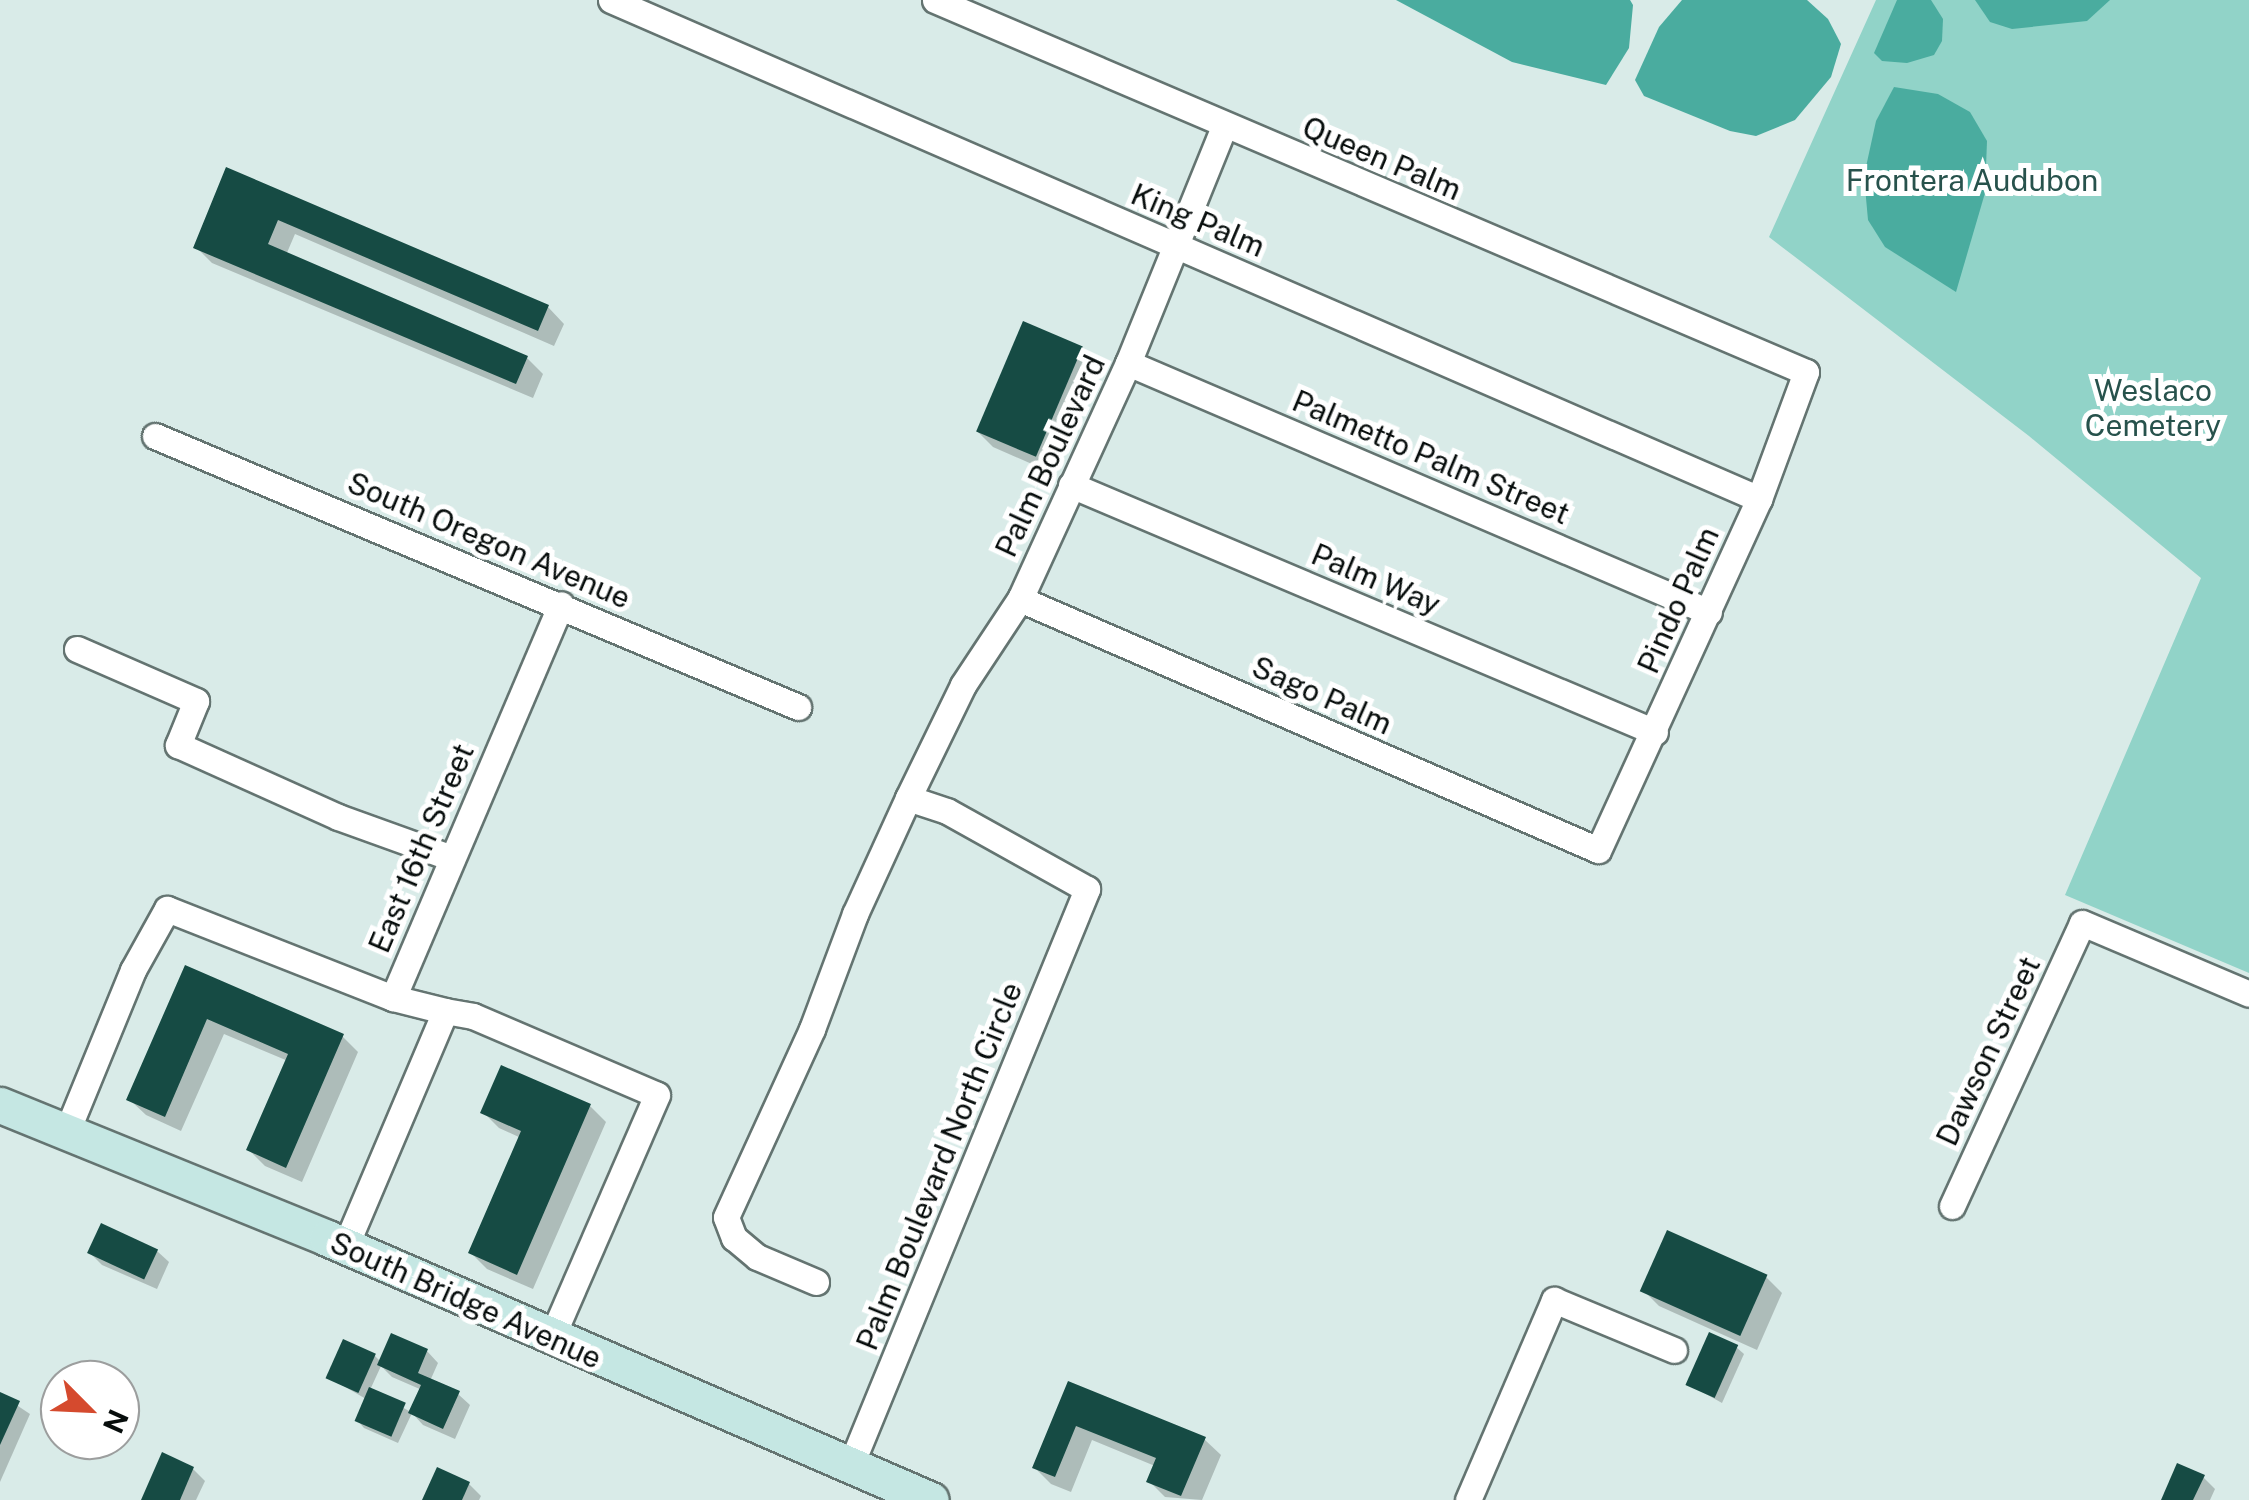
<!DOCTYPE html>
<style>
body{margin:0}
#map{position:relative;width:2249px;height:1500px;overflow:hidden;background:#d9ebe8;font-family:"Public Sans",sans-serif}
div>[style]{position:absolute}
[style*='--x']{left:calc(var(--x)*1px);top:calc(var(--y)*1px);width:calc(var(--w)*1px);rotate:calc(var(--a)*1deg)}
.green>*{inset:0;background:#91d3c8}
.water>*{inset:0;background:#4aac9f}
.shadow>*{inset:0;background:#0003}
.building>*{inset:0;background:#164b44;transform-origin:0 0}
.roads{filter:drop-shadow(2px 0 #647471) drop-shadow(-2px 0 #647471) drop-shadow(0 2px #647471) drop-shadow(0 -2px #647471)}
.street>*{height:25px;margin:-12.5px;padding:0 12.5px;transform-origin:12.5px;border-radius:12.5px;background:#fff}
.secondary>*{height:35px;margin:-17.5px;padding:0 17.5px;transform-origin:17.5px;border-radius:17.5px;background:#c5e7e3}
span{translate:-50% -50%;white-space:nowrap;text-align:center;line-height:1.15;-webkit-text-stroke:10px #fff;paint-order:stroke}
.street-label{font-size:30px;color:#070d0c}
.park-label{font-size:30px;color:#27524c}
.north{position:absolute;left:40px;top:1360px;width:100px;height:100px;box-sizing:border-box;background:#fff;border:2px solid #9c9e9e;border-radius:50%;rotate:114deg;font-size:28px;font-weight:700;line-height:40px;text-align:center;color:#070d0c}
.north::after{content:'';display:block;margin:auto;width:35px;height:45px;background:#d54a2e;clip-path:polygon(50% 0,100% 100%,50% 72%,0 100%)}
</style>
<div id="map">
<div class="green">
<div style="clip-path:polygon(1876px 0,2249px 0,2249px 973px,2065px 895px,2201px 578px,2029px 436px,1769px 237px)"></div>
</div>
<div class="water">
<div style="clip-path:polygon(1396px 0,1630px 0,1633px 5px,1629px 48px,1606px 85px,1512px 62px)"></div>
<div style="clip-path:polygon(1682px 0,1807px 0,1828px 19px,1841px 44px,1831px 77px,1795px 120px,1756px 136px,1730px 131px,1644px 96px,1635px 80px,1659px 27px)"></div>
<div style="clip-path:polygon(1897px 0,1931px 0,1943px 19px,1942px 41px,1934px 55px,1907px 63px,1882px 61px,1874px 53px)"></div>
<div style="clip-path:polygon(1975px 0,2110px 0,2087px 21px,2012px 29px,1990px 22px)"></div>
<div style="clip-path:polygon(1894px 87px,1938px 94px,1970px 112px,1987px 141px,1985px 193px,1956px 292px,1885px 247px,1868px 220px,1864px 176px,1876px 121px)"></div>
</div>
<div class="shadow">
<div style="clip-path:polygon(227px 170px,548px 307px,564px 324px,554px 346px,295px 234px,286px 255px,527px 358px,543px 374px,533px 398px,212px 263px,196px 247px)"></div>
<div style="clip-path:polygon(1081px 349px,1098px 365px,1050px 472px,993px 447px,977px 431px)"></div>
<div style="clip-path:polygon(186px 968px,342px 1036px,358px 1052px,302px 1182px,265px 1166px,249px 1150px,288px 1061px,224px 1034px,181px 1131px,146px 1115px,129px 1099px)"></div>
<div style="clip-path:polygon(590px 1106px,606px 1122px,533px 1289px,487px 1269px,471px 1253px,521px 1138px,499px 1128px,483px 1112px)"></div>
<div style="clip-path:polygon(157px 1251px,169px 1262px,157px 1289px,102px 1265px,90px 1253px)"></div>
<div style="clip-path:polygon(1766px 1277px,1782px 1293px,1757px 1350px,1659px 1306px,1643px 1290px)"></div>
<div style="clip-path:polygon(1736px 1347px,1744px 1354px,1722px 1403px,1688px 1384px)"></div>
<div style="clip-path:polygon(evenodd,427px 1351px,438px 1363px,430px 1381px,458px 1394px,470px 1405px,455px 1439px,423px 1425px,412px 1413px,398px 1443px,364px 1428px,357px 1420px,366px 1399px,328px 1377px,375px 1356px,381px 1362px,427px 1351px,381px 1366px,392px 1377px,422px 1390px,411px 1412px,370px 1390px,381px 1366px)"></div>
<div style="clip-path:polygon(1069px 1384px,1204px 1439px,1221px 1455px,1202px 1500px,1165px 1497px,1149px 1481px,1155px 1466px,1092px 1440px,1071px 1492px,1051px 1484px,1035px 1468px)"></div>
<div style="clip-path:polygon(0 1394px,30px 1414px,0 1482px)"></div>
<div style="clip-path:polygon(193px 1469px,205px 1481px,196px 1500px,144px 1500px)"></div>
<div style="clip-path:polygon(2203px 1477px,2215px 1489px,2210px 1500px,2163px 1500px)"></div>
<div style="clip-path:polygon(469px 1484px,481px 1496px,479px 1500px,425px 1500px)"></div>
</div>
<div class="building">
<div style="clip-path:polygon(226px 167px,549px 305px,538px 331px,278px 220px,268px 244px,528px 356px,516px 384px,193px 248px)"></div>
<div style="left:1023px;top:321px;width:65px;height:120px;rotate:23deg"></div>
<div style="clip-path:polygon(185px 965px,344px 1034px,286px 1168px,246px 1150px,288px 1054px,207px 1019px,165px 1117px,126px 1100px)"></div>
<div style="clip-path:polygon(501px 1065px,591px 1104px,517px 1275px,468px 1253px,521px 1131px,480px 1113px)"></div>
<div style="left:101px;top:1223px;width:63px;height:33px;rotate:25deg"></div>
<div style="left:1667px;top:1230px;width:110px;height:67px;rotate:24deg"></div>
<div style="left:1709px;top:1332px;width:32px;height:58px;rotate:24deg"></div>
<div style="clip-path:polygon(391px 1333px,428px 1349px,418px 1373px,460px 1391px,443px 1429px,408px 1413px,421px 1385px,377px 1365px)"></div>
<div style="left:343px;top:1339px;width:36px;height:43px;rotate:24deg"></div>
<div style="clip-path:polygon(1068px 1381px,1206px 1437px,1181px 1496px,1146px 1482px,1156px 1458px,1076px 1426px,1055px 1477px,1032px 1468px)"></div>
<div style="left:369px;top:1387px;width:40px;height:37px;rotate:23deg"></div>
<div style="clip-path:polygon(0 1392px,20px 1401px,0 1445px)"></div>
<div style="clip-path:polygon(162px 1452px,194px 1467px,180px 1500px,141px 1500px)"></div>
<div style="clip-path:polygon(2177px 1463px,2205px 1475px,2193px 1500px,2161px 1500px)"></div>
<div style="clip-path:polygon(437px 1467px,470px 1482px,462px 1500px,422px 1500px)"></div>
</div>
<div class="roads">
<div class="street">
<div style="--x:611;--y:0;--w:1252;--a:23.49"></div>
<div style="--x:935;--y:0;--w:947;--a:23.13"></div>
<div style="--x:1806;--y:372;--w:135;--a:110.3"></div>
<div style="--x:1759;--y:499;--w:386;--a:114.6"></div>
<div style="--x:1598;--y:850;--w:630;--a:-156.53"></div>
<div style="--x:1128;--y:363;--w:632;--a:23.2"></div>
<div style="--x:155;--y:436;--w:698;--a:22.85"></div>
<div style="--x:1071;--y:485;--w:634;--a:22.93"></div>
<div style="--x:77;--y:649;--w:130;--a:23.6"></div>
<div style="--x:196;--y:701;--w:48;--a:112.2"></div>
<div style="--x:178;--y:745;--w:175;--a:24.2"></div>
<div style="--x:338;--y:817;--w:121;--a:19.8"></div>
<div style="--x:445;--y:1011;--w:28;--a:10"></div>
<div style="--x:473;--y:1016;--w:200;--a:23.2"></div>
<div style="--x:657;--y:1095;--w:266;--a:113.5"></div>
<div style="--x:67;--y:1131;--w:174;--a:-67.7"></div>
<div style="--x:133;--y:970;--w:70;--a:-60.9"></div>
<div style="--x:167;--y:909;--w:243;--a:21.5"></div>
<div style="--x:1952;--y:1206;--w:311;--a:-65.3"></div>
<div style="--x:2082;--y:923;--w:181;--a:23"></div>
<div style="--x:345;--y:1247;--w:256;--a:-67"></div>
<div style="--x:445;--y:1011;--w:54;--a:-166"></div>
<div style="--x:393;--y:998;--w:428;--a:-66.9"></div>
<div style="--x:816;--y:1282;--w:64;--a:-157"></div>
<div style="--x:757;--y:1257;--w:30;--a:-140"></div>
<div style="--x:734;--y:1238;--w:22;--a:-111"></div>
<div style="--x:726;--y:1217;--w:207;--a:-65.4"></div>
<div style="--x:812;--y:1029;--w:123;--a:-69.5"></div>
<div style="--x:855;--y:914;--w:128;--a:-65.4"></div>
<div style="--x:908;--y:798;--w:126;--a:-64"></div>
<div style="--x:963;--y:685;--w:103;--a:-56.5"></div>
<div style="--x:1020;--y:599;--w:260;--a:-65.4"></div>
<div style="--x:1128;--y:363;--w:255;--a:-67.9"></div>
<div style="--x:850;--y:1467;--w:625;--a:-67.7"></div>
<div style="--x:1087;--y:889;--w:160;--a:-150.9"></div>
<div style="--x:947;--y:811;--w:41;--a:-161.6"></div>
<div style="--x:1468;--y:1500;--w:218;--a:-66.7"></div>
<div style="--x:1554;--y:1300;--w:130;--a:22.6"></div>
</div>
<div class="secondary">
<div style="--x:0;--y:1105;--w:353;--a:22.1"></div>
<div style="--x:327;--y:1238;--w:658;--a:23.45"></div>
</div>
</div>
<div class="street-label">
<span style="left:1382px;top:158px;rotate:23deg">Queen Palm</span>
<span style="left:1198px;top:220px;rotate:23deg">King Palm</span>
<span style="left:1050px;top:456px;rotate:-65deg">Palm Boulevard</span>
<span style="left:1431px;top:457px;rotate:23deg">Palmetto Palm Street</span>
<span style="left:489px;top:540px;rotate:23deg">South Oregon Avenue</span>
<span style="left:1376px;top:579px;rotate:23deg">Palm Way</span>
<span style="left:1678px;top:600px;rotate:-66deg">Pindo Palm</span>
<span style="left:1322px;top:695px;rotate:24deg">Sago Palm</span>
<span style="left:421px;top:848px;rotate:-67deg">East 16th Street</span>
<span style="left:1988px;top:1051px;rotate:-65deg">Dawson Street</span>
<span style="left:939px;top:1166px;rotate:-68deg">Palm Boulevard North Circle</span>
<span style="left:466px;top:1300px;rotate:24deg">South Bridge Avenue</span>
</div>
<div class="park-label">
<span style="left:1972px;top:180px">Frontera Audubon</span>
<span style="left:2153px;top:407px">Weslaco<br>Cemetery</span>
</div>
<div class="north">N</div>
</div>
